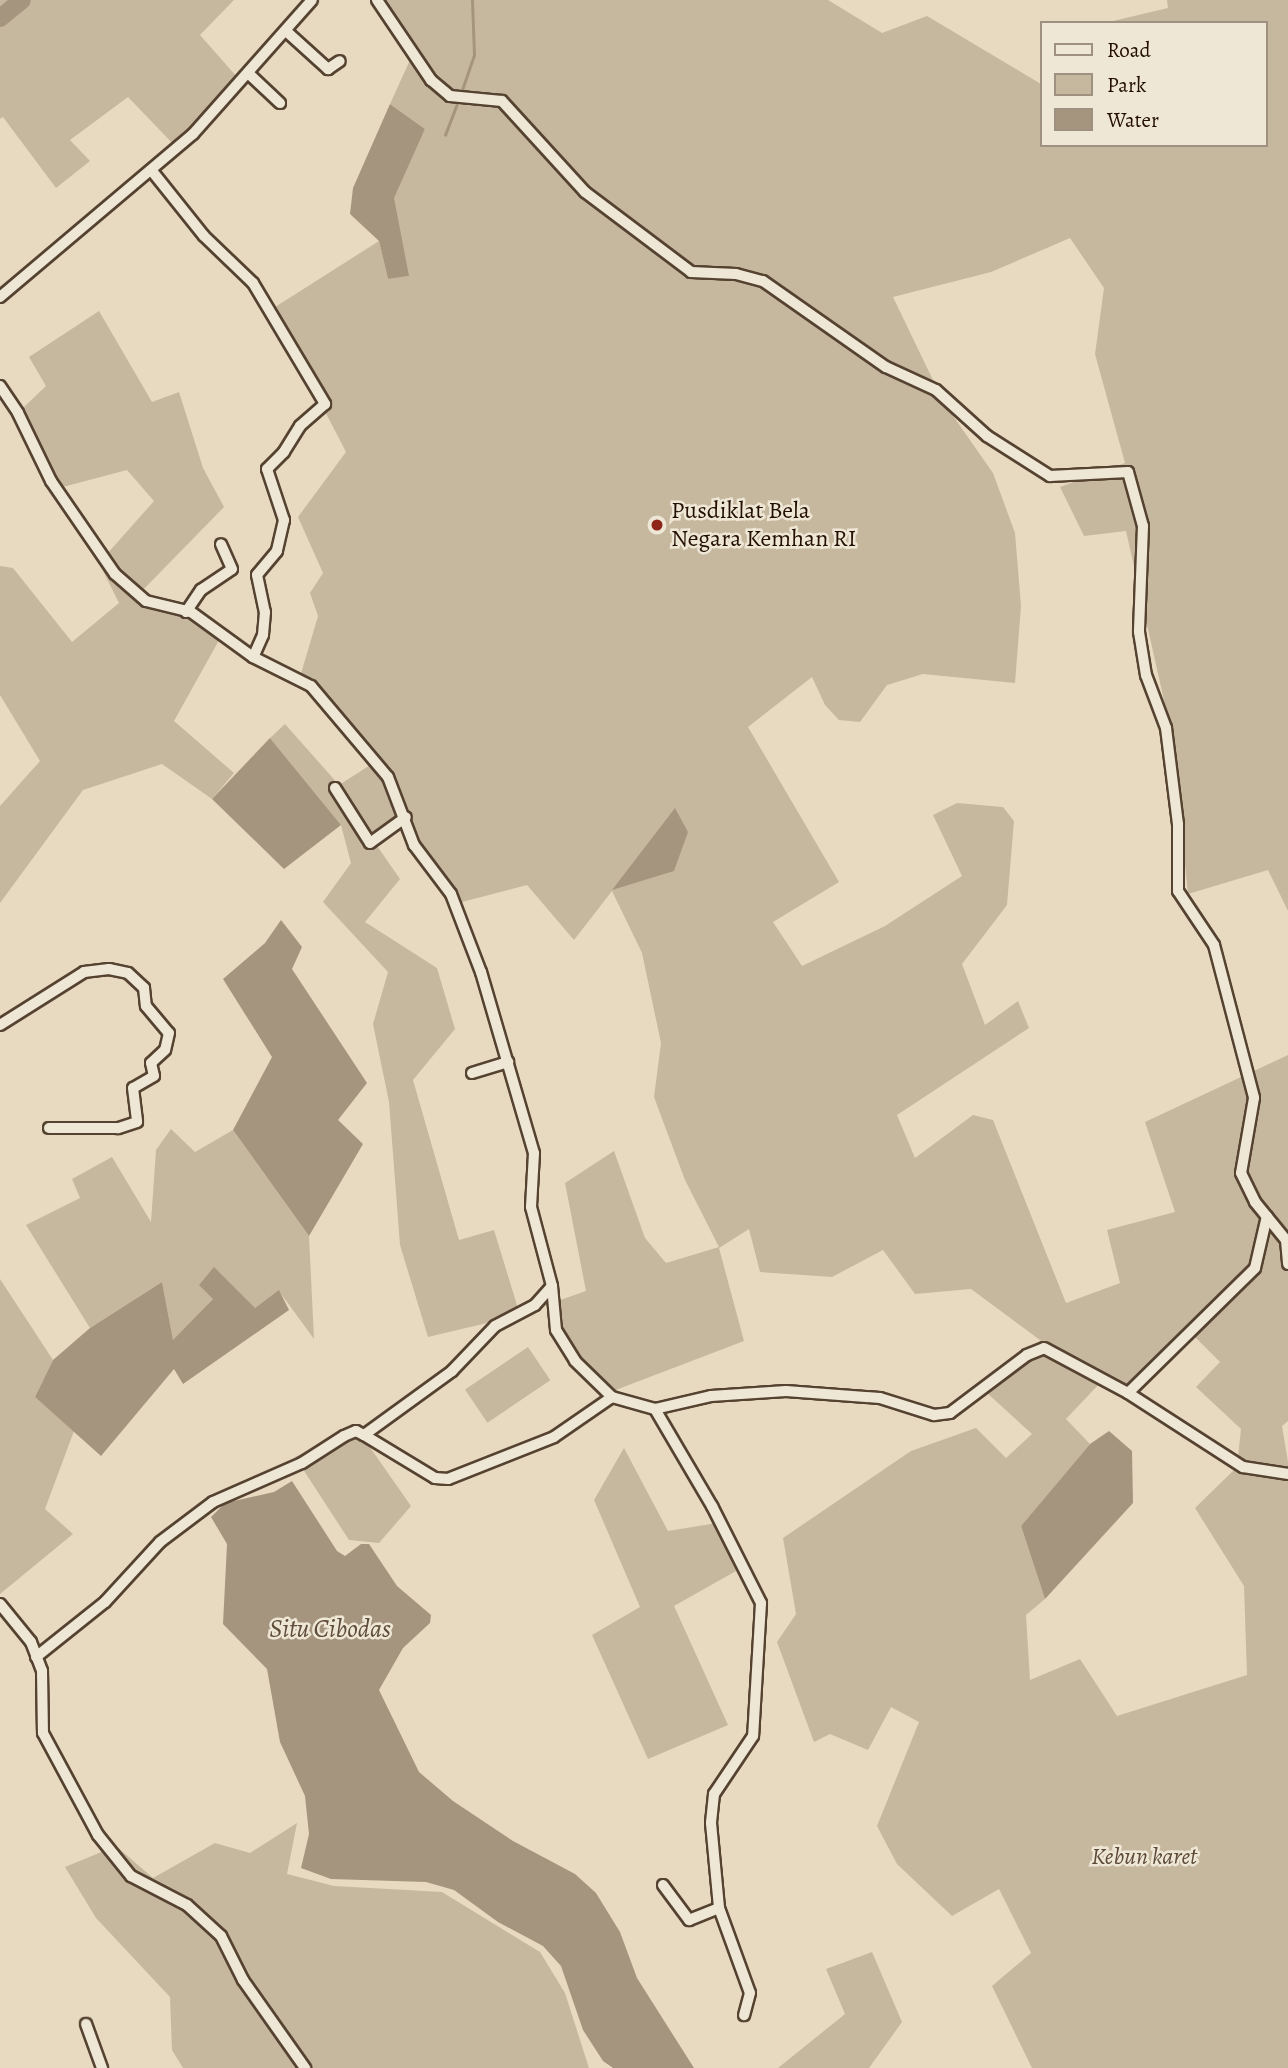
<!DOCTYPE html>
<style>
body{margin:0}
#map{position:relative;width:1288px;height:2068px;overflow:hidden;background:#e7dac0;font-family:Alegreya,serif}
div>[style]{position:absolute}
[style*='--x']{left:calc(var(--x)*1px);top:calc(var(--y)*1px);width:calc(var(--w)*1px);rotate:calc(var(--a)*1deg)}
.green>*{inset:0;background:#c6b89f;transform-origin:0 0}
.water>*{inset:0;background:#a5957f}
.stream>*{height:2.5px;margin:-1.25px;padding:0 1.25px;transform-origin:1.25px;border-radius:1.25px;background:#a5957f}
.river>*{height:18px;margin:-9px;padding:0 9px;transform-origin:9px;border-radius:9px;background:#a5957f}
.roads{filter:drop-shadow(2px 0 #554230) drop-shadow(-2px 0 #554230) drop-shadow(0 2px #554230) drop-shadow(0 -2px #554230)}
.minor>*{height:10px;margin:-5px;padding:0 5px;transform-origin:5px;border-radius:5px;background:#efe7d6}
.dots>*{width:19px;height:19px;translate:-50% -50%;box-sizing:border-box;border:4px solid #efe7d6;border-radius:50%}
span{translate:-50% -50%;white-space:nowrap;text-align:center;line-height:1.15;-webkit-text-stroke:5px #efe7d6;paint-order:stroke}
.poi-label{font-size:24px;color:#241000}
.left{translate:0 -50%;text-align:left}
.park-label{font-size:24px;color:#5d4b38;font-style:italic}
.water-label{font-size:26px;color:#5e4c39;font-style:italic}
.legend{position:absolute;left:1040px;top:21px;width:228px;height:126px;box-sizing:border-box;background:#efe7d6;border:2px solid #9e9180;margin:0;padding:9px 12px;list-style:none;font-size:21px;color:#241000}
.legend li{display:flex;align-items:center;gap:14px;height:35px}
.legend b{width:35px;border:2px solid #9e9180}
</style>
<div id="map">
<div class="green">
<div style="clip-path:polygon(0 0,234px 0,200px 35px,237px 77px,177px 148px,128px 97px,70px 140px,90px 161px,56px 188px,3px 117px,0 119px)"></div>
<div style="clip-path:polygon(evenodd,377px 0,828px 0,882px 33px,927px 16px,1041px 84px,1041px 145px,1265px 145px,1265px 23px,1113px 21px,1168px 8px,1167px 0,1288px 0,1288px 911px,1268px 870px,1188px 894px,1172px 736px,1126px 531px,1084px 536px,1060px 487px,1125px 463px,1095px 354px,1104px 288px,1070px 238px,991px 272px,893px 297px,944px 403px,993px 473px,1015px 533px,1021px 606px,1015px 683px,923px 674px,887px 685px,860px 722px,839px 720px,825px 705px,812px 677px,748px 727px,839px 882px,773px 922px,802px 966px,885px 926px,962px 876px,933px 815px,957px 803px,1003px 807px,1014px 821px,1007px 905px,962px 964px,985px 1025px,1018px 1001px,1029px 1028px,897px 1115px,915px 1158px,973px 1115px,993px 1120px,1066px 1303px,1120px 1283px,1107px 1230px,1175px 1212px,1145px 1122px,1288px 1055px,1288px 1421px,1282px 1426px,1288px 1462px,1288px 2068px,1032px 2068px,992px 1986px,1031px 1953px,999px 1889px,952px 1916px,897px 1864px,877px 1826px,919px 1722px,891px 1707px,868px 1750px,830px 1734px,814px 1742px,777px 1642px,796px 1614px,783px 1538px,911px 1451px,976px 1428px,1006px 1458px,1032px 1434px,986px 1392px,1044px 1343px,971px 1289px,915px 1294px,883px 1250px,832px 1277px,760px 1272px,749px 1229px,719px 1248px,744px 1341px,600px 1396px,546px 1305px,586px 1291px,565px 1183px,614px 1151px,645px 1238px,666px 1263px,719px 1247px,685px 1180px,654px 1097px,661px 1043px,642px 953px,612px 891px,574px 940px,527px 885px,458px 903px,408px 824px,375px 843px,400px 879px,365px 922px,437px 968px,455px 1029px,413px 1080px,459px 1240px,494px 1230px,520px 1315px,428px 1337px,400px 1245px,389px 1102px,373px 1024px,388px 972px,323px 902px,351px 863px,341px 825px,270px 738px,285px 724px,339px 785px,375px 762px,300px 677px,318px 616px,310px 593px,323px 573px,298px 517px,346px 452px,272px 309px,379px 241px,388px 279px,408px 276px,393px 198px,425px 129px,390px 104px,410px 60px,377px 0,1191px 1333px,1220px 1362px,1196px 1387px,1241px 1429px,1237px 1467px,1195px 1508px,1244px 1586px,1247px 1675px,1117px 1716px,1080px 1659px,1030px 1680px,1026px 1615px,1045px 1599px,1021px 1526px,1090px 1444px,1066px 1419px,1100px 1383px,1134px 1397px,1191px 1333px)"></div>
<div style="clip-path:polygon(99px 311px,152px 402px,179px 392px,203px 468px,224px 507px,139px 594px,223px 633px,174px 721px,234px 773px,212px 799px,162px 764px,83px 790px,0 903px,0 806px,40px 761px,0 695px,0 566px,13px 568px,72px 642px,119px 603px,99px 563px,154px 501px,127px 470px,59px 488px,23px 408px,46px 386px,29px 357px)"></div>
<div style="clip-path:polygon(171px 1129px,195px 1152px,233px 1130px,309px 1236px,314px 1339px,279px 1291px,255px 1308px,213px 1299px,173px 1341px,162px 1282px,90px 1328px,26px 1225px,80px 1198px,72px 1179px,112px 1157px,151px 1222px,156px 1150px)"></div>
<div style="clip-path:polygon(0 1279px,53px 1360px,35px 1397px,74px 1431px,45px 1509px,73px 1534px,0 1594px)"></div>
<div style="left:528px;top:1347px;width:40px;height:76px;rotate:56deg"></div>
<div style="clip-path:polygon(355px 1426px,411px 1506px,379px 1543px,349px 1540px,295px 1457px)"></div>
<div style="clip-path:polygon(624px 1448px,668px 1531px,717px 1523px,736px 1571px,674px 1606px,728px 1725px,648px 1759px,592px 1635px,640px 1607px,594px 1500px)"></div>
<div style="clip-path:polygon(297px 1823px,287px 1874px,334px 1886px,442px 1892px,540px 1952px,565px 1993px,589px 2068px,183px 2068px,172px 2050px,170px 1997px,96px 1918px,65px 1867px,116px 1846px,153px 1878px,215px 1843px,250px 1853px)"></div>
<div style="clip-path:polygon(872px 1952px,902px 2022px,869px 2068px,778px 2068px,845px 2014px,826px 1969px)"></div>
</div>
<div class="water">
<div style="clip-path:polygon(390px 104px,425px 129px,394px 198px,409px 276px,388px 279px,379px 241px,350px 214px,353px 188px)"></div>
<div style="clip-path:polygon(270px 738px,341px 825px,284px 869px,212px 799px)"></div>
<div style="clip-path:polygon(675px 808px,688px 832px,674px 871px,612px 890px)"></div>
<div style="clip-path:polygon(281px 920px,302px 947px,292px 969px,367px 1083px,338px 1120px,363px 1144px,309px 1236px,233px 1130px,272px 1057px,223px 979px,265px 943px)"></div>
<div style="clip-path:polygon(214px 1267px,255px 1308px,279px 1290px,289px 1310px,183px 1384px,174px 1369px,101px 1456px,35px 1397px,53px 1360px,90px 1328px,162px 1282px,173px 1340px,213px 1299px,199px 1285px)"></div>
<div style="clip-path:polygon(1109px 1431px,1132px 1451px,1133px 1503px,1045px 1599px,1021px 1526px,1090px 1444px)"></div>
<div style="clip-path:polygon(292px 1481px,337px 1551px,345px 1556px,361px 1544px,369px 1544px,397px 1586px,431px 1615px,430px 1623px,403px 1648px,379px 1690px,419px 1772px,453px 1801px,513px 1841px,575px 1874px,596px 1893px,620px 1932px,637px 1978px,694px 2068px,613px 2068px,603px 2061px,583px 2030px,561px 1966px,543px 1946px,498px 1922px,454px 1890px,426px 1882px,331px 1879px,301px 1868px,309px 1834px,305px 1796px,280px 1742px,267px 1669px,223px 1624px,227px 1544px,211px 1517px,225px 1503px,274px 1492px)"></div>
</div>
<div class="stream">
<div style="--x:461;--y:93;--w:40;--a:-71.1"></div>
<div style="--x:474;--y:55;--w:55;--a:-92.1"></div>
<div style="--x:445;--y:135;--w:39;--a:-69"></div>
</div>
<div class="river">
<div style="--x:0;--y:18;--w:28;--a:-39"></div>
</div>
<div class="roads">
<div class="minor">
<div style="--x:377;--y:0;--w:97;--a:56"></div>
<div style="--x:431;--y:80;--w:25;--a:40"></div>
<div style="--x:450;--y:96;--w:52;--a:5.5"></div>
<div style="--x:502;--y:101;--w:123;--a:47.6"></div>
<div style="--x:585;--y:192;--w:133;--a:37"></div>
<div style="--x:691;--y:272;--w:45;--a:2.5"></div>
<div style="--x:736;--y:274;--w:28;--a:15"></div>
<div style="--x:763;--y:281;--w:150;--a:35"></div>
<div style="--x:886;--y:367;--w:55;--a:24.7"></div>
<div style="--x:936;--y:390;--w:69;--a:42"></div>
<div style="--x:987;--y:436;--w:75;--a:32.4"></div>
<div style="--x:1050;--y:476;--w:78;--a:-2.9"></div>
<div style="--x:1128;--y:472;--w:56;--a:74.5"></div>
<div style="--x:1143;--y:526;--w:106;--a:92.2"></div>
<div style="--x:1139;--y:632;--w:44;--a:80.8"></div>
<div style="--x:1146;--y:675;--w:57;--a:69.3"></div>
<div style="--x:1166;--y:728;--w:97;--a:82.9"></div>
<div style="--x:1178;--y:824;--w:67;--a:90"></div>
<div style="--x:1178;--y:891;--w:65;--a:56.3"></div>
<div style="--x:1214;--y:945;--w:158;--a:75.3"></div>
<div style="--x:1254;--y:1098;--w:76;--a:99.8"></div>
<div style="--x:1241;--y:1173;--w:32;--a:64"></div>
<div style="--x:1255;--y:1202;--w:49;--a:50.8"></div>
<div style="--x:1286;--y:1240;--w:24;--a:85"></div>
<div style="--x:286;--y:31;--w:57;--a:42.1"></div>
<div style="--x:328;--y:69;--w:14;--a:-34"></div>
<div style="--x:248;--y:73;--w:44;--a:43.2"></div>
<div style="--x:152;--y:171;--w:83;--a:51.3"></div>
<div style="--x:204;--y:236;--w:68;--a:43.8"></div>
<div style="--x:253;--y:283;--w:141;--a:59.2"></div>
<div style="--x:325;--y:404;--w:33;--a:139"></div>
<div style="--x:300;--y:426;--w:31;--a:122"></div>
<div style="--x:284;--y:452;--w:24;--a:135"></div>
<div style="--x:267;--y:469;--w:54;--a:71.6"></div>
<div style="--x:284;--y:520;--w:32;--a:103"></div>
<div style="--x:277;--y:551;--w:31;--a:130"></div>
<div style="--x:257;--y:575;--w:38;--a:78"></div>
<div style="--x:265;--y:612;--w:23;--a:95"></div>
<div style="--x:263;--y:635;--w:24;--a:114"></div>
<div style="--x:0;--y:297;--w:253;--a:-40.2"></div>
<div style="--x:193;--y:134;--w:179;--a:-48.4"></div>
<div style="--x:0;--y:386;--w:32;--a:56"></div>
<div style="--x:18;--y:413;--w:76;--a:64.1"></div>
<div style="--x:51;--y:481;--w:113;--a:55.5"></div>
<div style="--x:115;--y:574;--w:41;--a:41.1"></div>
<div style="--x:146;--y:601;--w:46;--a:13.7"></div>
<div style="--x:191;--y:612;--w:77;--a:36"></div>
<div style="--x:253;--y:657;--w:65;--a:26.6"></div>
<div style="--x:311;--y:686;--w:119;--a:49.8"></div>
<div style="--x:388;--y:777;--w:73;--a:69.1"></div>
<div style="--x:414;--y:845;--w:61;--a:52.9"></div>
<div style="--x:451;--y:894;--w:84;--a:69"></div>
<div style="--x:481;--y:972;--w:189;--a:73.7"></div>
<div style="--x:534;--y:1153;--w:54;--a:93.2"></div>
<div style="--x:531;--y:1207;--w:82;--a:75.1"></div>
<div style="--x:552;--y:1286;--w:44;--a:84.8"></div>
<div style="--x:556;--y:1330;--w:36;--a:58"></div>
<div style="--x:575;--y:1361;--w:52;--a:44.2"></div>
<div style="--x:186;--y:612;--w:27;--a:-56"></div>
<div style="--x:201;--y:590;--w:37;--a:-34"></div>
<div style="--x:232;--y:569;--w:27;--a:-114"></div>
<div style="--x:335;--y:788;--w:65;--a:57.5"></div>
<div style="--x:370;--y:843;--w:44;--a:-35.8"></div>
<div style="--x:0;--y:1025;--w:99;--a:-32.2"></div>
<div style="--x:84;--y:972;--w:25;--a:-7"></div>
<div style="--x:109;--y:969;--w:19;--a:12"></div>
<div style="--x:128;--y:973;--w:22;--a:43"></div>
<div style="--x:144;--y:988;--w:18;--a:84"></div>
<div style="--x:146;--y:1006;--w:35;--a:50"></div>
<div style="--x:169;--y:1033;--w:17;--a:103"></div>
<div style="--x:165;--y:1050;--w:19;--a:137"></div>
<div style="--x:151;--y:1063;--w:13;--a:77"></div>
<div style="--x:154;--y:1076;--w:24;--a:150"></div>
<div style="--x:133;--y:1088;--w:34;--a:83"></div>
<div style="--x:137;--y:1122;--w:20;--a:162"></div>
<div style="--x:118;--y:1128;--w:69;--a:180"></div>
<div style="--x:472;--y:1073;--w:38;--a:-17"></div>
<div style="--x:1128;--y:1393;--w:178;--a:-44.5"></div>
<div style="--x:1255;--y:1268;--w:53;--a:-77"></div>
<div style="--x:655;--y:1409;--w:113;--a:59.6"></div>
<div style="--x:712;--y:1506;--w:109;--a:63.2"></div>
<div style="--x:761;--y:1603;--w:133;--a:93.4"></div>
<div style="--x:753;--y:1736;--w:70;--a:123.9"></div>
<div style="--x:714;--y:1794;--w:29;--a:96"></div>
<div style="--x:711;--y:1823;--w:85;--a:84.6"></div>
<div style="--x:719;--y:1908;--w:90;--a:70"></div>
<div style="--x:750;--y:1993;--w:23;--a:105"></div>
<div style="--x:364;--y:1435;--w:83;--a:31.2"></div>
<div style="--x:435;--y:1478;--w:13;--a:4"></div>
<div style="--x:448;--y:1479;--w:114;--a:-21.6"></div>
<div style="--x:554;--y:1437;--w:70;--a:-34.6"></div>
<div style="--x:612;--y:1397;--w:45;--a:15.6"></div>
<div style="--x:655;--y:1409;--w:57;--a:-13.1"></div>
<div style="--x:711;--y:1396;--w:75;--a:-3.8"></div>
<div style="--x:786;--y:1391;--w:94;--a:4.3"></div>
<div style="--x:880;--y:1398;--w:57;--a:17.5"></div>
<div style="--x:934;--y:1415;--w:16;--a:-7"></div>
<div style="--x:950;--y:1413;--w:96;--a:-37"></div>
<div style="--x:1027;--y:1355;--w:18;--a:-22"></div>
<div style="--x:1044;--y:1348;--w:95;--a:28.2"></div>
<div style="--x:1128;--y:1393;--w:137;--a:32.8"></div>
<div style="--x:1243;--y:1467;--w:46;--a:8.8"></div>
<div style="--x:0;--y:1604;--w:49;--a:50.8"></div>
<div style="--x:31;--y:1642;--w:31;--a:69"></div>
<div style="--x:42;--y:1671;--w:62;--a:89.1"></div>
<div style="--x:43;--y:1733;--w:116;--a:61.7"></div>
<div style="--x:98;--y:1835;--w:53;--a:51.2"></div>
<div style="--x:131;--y:1876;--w:63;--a:27.4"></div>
<div style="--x:187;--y:1905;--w:46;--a:42.4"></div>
<div style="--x:221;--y:1936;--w:49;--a:63.4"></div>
<div style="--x:243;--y:1980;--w:108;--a:54.8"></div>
<div style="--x:36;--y:1657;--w:88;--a:-38.6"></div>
<div style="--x:105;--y:1602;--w:81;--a:-47.5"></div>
<div style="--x:160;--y:1542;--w:66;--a:-37"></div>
<div style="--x:213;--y:1502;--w:97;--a:-23.7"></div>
<div style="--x:302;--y:1463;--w:50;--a:-32.7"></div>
<div style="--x:344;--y:1436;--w:13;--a:-23"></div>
<div style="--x:356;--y:1431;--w:9;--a:27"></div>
<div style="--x:364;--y:1435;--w:109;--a:-36"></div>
<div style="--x:452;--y:1371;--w:62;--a:-46.3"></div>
<div style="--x:495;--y:1326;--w:45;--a:-27.7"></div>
<div style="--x:535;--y:1305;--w:25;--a:-48"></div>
<div style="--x:663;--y:1885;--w:44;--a:53.4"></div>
<div style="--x:689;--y:1920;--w:32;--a:-22"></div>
<div style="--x:86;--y:2024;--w:47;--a:70"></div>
</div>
</div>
<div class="dots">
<div style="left:657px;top:525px;background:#8f2418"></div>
</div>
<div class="poi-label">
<span class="left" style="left:671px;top:525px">Pusdiklat Bela<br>Negara Kemhan RI</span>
</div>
<div class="park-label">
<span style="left:1144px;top:1857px">Kebun karet</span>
</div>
<div class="water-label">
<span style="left:330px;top:1629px">Situ Cibodas</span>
</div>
<ul class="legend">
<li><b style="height:9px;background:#efe7d6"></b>Road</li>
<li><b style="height:19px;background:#c6b89f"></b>Park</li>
<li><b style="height:19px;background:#a5957f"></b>Water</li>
</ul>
</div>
